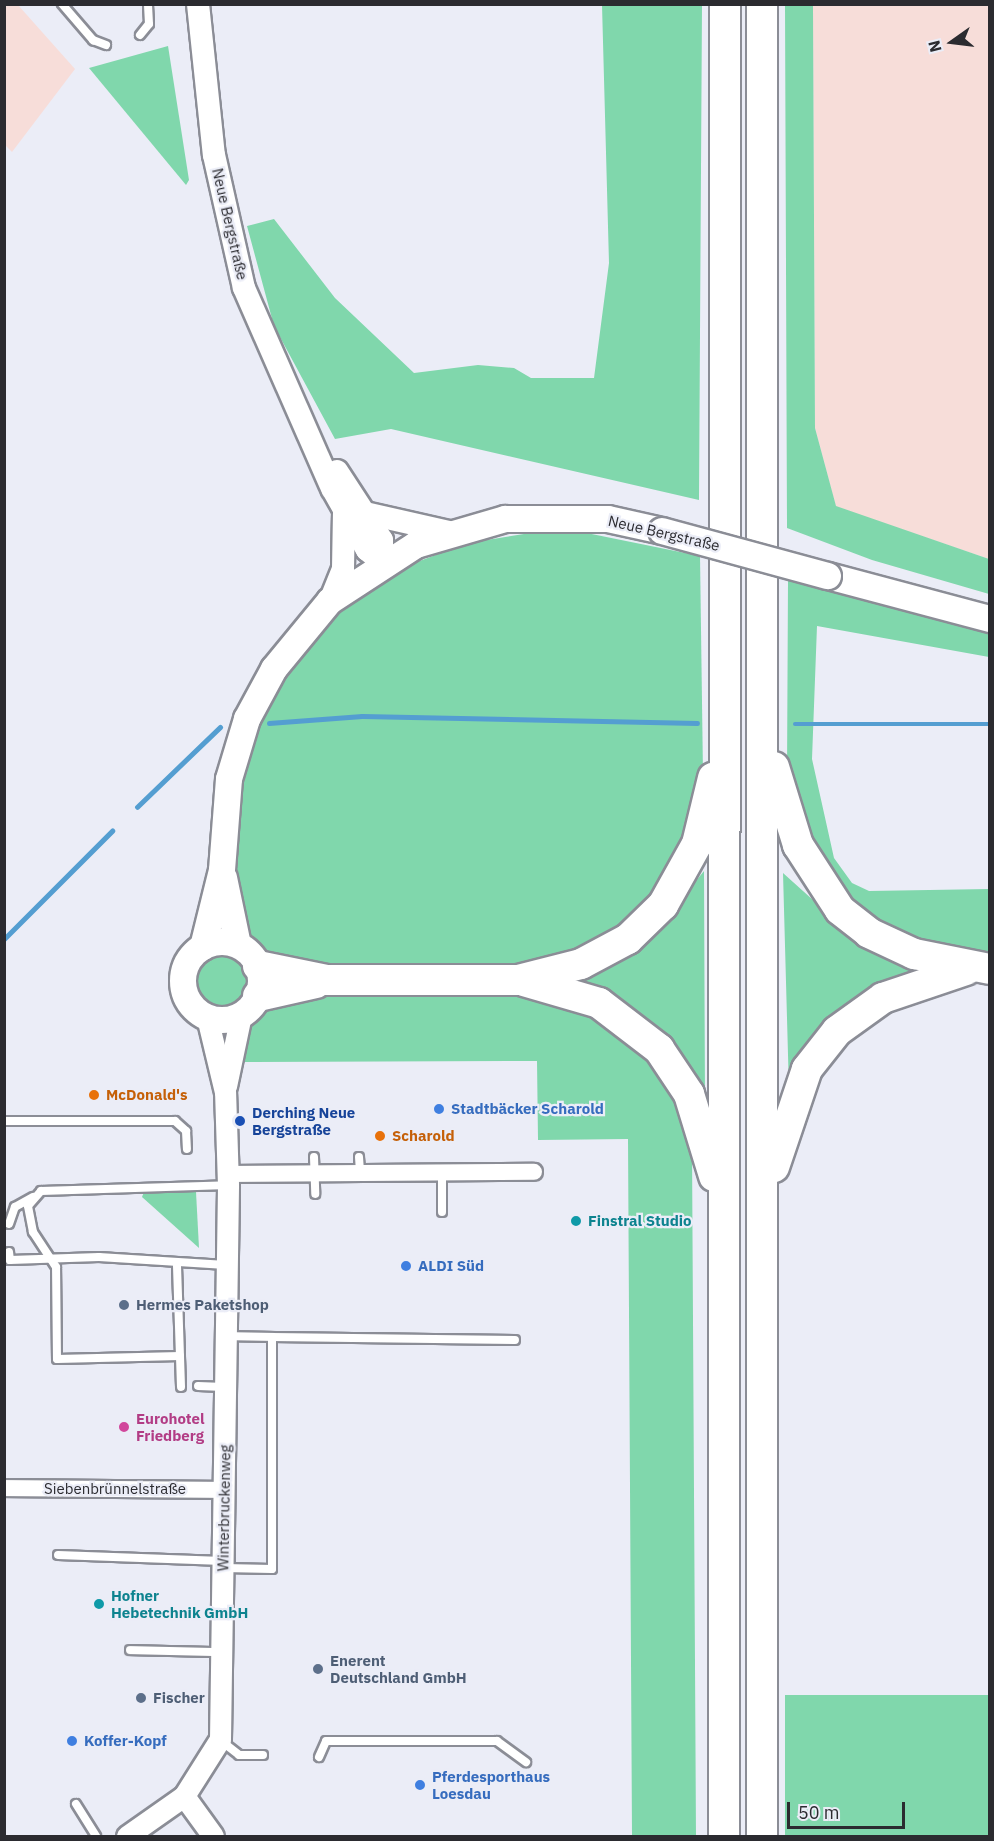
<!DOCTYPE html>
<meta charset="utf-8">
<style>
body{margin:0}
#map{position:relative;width:994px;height:1841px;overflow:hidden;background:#ebedf7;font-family:"IBM Plex Sans",sans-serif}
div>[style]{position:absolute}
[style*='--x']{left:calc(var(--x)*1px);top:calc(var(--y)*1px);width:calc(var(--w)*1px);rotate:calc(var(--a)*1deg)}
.industrial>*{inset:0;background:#f7ddd9}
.green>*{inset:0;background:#80d7ac;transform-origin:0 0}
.round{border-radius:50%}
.stream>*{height:4.5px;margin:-2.25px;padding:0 2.25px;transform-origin:2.25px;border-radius:2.25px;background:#549ed1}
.roads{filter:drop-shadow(2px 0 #8b8d96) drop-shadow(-2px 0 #8b8d96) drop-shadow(0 2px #8b8d96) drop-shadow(0 -2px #8b8d96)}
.service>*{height:8px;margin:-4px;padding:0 4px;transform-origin:4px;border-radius:4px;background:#fff}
.minor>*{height:16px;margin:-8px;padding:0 8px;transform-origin:8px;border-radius:8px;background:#fff}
.tertiary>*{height:21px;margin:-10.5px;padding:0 10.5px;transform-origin:10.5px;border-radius:10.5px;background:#fff}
.secondary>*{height:22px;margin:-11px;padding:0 11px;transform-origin:11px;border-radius:11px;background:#fff}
.primary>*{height:26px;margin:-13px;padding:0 13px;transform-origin:13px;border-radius:13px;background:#fff}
.primary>.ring{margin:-13px;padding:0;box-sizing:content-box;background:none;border:26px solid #fff;border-radius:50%}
.motorway>*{height:30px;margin:-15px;padding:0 15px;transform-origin:15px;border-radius:15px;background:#fff}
.bridges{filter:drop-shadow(2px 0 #8b8d96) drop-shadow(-2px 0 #8b8d96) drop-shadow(0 2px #8b8d96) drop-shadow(0 -2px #8b8d96)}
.primary-bridge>*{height:26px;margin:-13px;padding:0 13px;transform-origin:13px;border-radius:13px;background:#fff}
.dots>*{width:16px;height:16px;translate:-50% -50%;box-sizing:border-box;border:3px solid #ebedf7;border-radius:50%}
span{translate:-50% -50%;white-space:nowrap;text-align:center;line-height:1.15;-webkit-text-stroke:4.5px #ebedf7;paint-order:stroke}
.street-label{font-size:15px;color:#2b2b30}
.food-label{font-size:15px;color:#c56008;font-weight:700}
.left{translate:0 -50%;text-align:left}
.shop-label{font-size:15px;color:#366cbe;font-weight:700}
.transit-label{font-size:15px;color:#164399;font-weight:700}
.culture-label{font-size:15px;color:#0d838f;font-weight:700}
.service-label{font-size:15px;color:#4e5e75;font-weight:700}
.hotel-label{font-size:15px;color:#b23c85;font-weight:700}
.frame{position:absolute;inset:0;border:6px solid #2b2b30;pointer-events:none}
.north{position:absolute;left:922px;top:12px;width:60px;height:60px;-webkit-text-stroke:4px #ebedf7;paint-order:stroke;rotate:256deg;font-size:16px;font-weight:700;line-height:24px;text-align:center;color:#2b2b30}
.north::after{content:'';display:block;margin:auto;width:21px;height:27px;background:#2b2b30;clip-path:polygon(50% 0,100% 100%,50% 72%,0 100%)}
.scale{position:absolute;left:787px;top:1802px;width:118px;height:27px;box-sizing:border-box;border:3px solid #2b2b30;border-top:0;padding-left:8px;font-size:18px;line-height:21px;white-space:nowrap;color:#2b2b30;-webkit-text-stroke:4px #ebedf7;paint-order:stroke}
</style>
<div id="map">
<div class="industrial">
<div style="clip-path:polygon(5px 4px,18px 5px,75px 69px,12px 152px,5px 145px)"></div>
<div style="clip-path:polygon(813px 5px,989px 5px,989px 559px,836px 507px,815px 428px)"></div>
</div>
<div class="green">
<div style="clip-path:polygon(602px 5px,702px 5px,699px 500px,391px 429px,335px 439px,274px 326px,247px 226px,274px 219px,335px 298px,414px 373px,478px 365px,514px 368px,531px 378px,594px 378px,609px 263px)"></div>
<div style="clip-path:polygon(785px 5px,813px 5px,815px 428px,836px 506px,989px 559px,989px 594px,872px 560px,787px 528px)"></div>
<div style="clip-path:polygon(168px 46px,189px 180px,186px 185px,89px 68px)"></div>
<div style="clip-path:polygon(562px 528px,700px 556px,703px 775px,690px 847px,621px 935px,524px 967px,324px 967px,273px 959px,247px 939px,231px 892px,231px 836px,244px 764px,271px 691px,327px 621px,398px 569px,468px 543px)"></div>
<div style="clip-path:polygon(788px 580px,989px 633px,989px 657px,817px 626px,812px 759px,834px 858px,852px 883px,869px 891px,989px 889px,989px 958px,902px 944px,821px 874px,787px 774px)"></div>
<div style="clip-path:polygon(704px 871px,705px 1102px,566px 979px,665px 919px)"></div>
<div style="clip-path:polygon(783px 873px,853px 936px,926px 968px,789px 1091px)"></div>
<div class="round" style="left:191px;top:950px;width:58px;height:58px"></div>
<div style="clip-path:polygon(523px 990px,581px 1003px,634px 1035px,682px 1097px,692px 1147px,696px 1836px,632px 1836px,628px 1139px,538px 1140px,537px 1061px,237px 1062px,246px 1024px,259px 1008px,324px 991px)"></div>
<div style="clip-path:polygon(144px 1192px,196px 1192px,199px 1248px,142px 1197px)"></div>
<div style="left:785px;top:1695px;width:204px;height:141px"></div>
</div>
<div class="stream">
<div style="--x:269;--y:723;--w:93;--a:-4.3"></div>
<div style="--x:362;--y:716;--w:335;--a:1.2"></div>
<div style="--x:795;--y:724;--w:195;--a:0"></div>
<div style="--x:137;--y:807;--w:115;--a:-43.9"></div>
<div style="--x:4;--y:939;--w:153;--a:-45"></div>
</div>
<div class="roads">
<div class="service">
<div style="--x:62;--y:4;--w:48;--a:49.3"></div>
<div style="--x:93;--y:40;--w:14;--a:21"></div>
<div style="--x:140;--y:35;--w:14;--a:-51"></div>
<div style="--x:149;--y:24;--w:20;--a:-93"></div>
<div style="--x:4;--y:1121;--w:171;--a:0"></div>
<div style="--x:175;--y:1121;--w:15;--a:42"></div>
<div style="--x:186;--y:1131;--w:18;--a:87"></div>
<div style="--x:314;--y:1157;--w:37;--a:88"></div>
<div style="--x:359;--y:1157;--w:16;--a:86"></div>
<div style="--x:442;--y:1173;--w:39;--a:90"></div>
<div style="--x:9;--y:1224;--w:18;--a:-71"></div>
<div style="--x:15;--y:1207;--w:21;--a:-29"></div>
<div style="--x:9;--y:1252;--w:8;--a:83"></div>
<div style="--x:10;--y:1260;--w:89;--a:-1.9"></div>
<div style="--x:99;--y:1257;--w:127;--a:3.6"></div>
<div style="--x:177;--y:1266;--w:121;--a:88.1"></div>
<div style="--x:272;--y:1337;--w:243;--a:0.7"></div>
<div style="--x:180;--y:1356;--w:123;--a:178.6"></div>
<div style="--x:57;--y:1359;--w:92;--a:-90.6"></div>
<div style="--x:56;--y:1267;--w:42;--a:-123.3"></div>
<div style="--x:33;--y:1232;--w:26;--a:-101"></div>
<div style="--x:28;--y:1206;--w:20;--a:-49"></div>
<div style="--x:41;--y:1191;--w:187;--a:-1.8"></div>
<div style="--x:198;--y:1386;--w:26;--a:2"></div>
<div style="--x:58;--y:1555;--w:165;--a:2.1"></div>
<div style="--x:224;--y:1568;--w:48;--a:1.2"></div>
<div style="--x:272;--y:1569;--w:232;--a:-90"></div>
<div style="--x:272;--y:1337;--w:46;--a:-178.8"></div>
<div style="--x:130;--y:1650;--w:90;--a:1.3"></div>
<div style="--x:220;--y:1740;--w:24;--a:38"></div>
<div style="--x:239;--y:1755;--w:24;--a:0"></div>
<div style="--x:319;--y:1757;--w:17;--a:-66"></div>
<div style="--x:326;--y:1741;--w:171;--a:0"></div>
<div style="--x:497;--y:1741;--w:36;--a:36"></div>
<div style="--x:76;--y:1804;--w:38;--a:58"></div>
</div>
<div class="minor">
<div style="--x:227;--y:1174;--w:307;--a:-0.4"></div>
<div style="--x:4;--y:1488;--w:221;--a:0.5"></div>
</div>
<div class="tertiary">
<div style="--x:226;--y:1086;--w:73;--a:-78.1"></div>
<div style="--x:184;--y:1796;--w:49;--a:54.1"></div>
<div style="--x:127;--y:1836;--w:70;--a:-35.1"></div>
<div style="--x:184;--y:1796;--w:67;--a:-57.7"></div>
<div style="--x:220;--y:1739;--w:554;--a:-89.17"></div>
<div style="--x:228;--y:1185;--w:93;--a:-91.8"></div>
<div style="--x:225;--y:1092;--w:77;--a:-103.5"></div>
</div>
<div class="secondary">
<div style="--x:198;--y:4;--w:152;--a:84"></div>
<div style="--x:214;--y:155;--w:136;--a:77.3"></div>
<div style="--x:244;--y:288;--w:219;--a:66.3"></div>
<div style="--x:332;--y:488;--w:71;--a:60.6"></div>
<div style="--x:367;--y:550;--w:19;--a:39"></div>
<div style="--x:337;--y:471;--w:82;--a:56.9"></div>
<div style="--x:382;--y:540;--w:22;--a:90"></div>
<div style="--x:365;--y:513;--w:86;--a:12.7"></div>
<div style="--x:330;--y:601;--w:35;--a:-68"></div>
<div style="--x:343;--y:569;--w:55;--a:-89"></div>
</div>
<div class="primary">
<div style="--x:828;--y:576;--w:168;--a:14.9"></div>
<div style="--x:224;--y:878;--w:68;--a:78.2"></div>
<div class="ring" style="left:183px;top:942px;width:52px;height:52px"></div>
<div style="--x:203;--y:947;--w:79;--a:-76.1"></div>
<div style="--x:222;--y:870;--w:91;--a:-85.6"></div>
<div style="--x:229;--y:779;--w:63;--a:-73.3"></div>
<div style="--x:247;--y:719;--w:57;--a:-61.6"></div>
<div style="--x:274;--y:669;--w:88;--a:-50.5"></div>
<div style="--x:330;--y:601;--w:103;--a:-33.1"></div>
<div style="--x:416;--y:545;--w:93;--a:-16.3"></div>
<div style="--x:505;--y:519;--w:103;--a:0"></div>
<div style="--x:608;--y:519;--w:55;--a:12.5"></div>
</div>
<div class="motorway">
<div style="--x:762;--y:4;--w:1832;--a:90"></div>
<div style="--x:774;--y:767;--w:82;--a:72.9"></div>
<div style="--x:798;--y:845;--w:77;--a:57.1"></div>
<div style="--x:840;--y:910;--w:37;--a:38"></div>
<div style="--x:869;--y:933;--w:50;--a:25"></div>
<div style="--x:914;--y:954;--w:77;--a:11.2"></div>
<div style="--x:258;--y:966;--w:70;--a:11.5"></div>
<div style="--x:327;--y:980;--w:191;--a:0"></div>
<div style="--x:518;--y:980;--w:65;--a:-14.3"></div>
<div style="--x:581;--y:964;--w:53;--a:-28"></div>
<div style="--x:628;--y:939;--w:49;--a:-44.2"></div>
<div style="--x:663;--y:905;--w:70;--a:-60.9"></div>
<div style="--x:697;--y:844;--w:68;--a:-76.4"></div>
<div style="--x:524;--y:981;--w:78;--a:16.3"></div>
<div style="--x:599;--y:1003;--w:76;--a:37.5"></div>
<div style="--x:659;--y:1049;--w:54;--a:56.3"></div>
<div style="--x:689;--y:1094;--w:86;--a:73"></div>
<div style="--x:258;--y:996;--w:59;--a:-12.6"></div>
<div style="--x:774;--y:1167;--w:103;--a:-71.4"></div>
<div style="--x:807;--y:1069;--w:48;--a:-51.7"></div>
<div style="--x:837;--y:1031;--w:57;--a:-35.7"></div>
<div style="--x:883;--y:998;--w:88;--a:-18.6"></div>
<div style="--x:724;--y:1836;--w:1832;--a:-89.97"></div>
</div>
</div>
<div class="bridges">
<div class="primary-bridge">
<div style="--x:662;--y:531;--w:172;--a:15.2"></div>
</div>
</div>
<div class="dots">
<div style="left:94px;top:1095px;background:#e8710a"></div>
<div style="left:439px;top:1109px;background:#3f7fe0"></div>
<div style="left:240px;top:1121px;background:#1a4fb4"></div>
<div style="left:380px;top:1136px;background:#e8710a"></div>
<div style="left:576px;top:1221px;background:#0f9aa8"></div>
<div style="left:406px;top:1266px;background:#3f7fe0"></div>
<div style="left:124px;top:1305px;background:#5c6f8a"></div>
<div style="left:124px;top:1427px;background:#d1479c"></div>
<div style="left:99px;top:1604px;background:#0f9aa8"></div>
<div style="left:318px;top:1669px;background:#5c6f8a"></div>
<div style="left:141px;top:1698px;background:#5c6f8a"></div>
<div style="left:72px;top:1741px;background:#3f7fe0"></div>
<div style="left:420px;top:1785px;background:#3f7fe0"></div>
</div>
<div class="street-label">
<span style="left:230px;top:224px;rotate:77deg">Neue Bergstraße</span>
<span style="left:664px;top:533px;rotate:13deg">Neue Bergstraße</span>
<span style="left:115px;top:1489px">Siebenbrünnelstraße</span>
<span style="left:224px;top:1508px;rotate:-89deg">Winterbruckenweg</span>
</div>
<div class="food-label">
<span class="left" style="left:106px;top:1095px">McDonald's</span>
<span class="left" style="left:392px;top:1136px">Scharold</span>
</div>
<div class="shop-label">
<span class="left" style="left:451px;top:1109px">Stadtbäcker Scharold</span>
<span class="left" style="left:418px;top:1266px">ALDI Süd</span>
<span class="left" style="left:84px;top:1741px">Koffer-Kopf</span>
<span class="left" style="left:432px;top:1785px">Pferdesporthaus<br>Loesdau</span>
</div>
<div class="transit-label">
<span class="left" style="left:252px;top:1121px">Derching Neue<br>Bergstraße</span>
</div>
<div class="culture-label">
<span class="left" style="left:588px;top:1221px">Finstral Studio</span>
<span class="left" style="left:111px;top:1604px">Hofner<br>Hebetechnik GmbH</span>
</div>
<div class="service-label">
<span class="left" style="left:136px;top:1305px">Hermes Paketshop</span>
<span class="left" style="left:330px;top:1669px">Enerent<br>Deutschland GmbH</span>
<span class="left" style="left:153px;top:1698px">Fischer</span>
</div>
<div class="hotel-label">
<span class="left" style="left:136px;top:1427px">Eurohotel<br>Friedberg</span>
</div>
<div class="frame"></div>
<div class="north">N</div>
<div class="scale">50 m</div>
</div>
